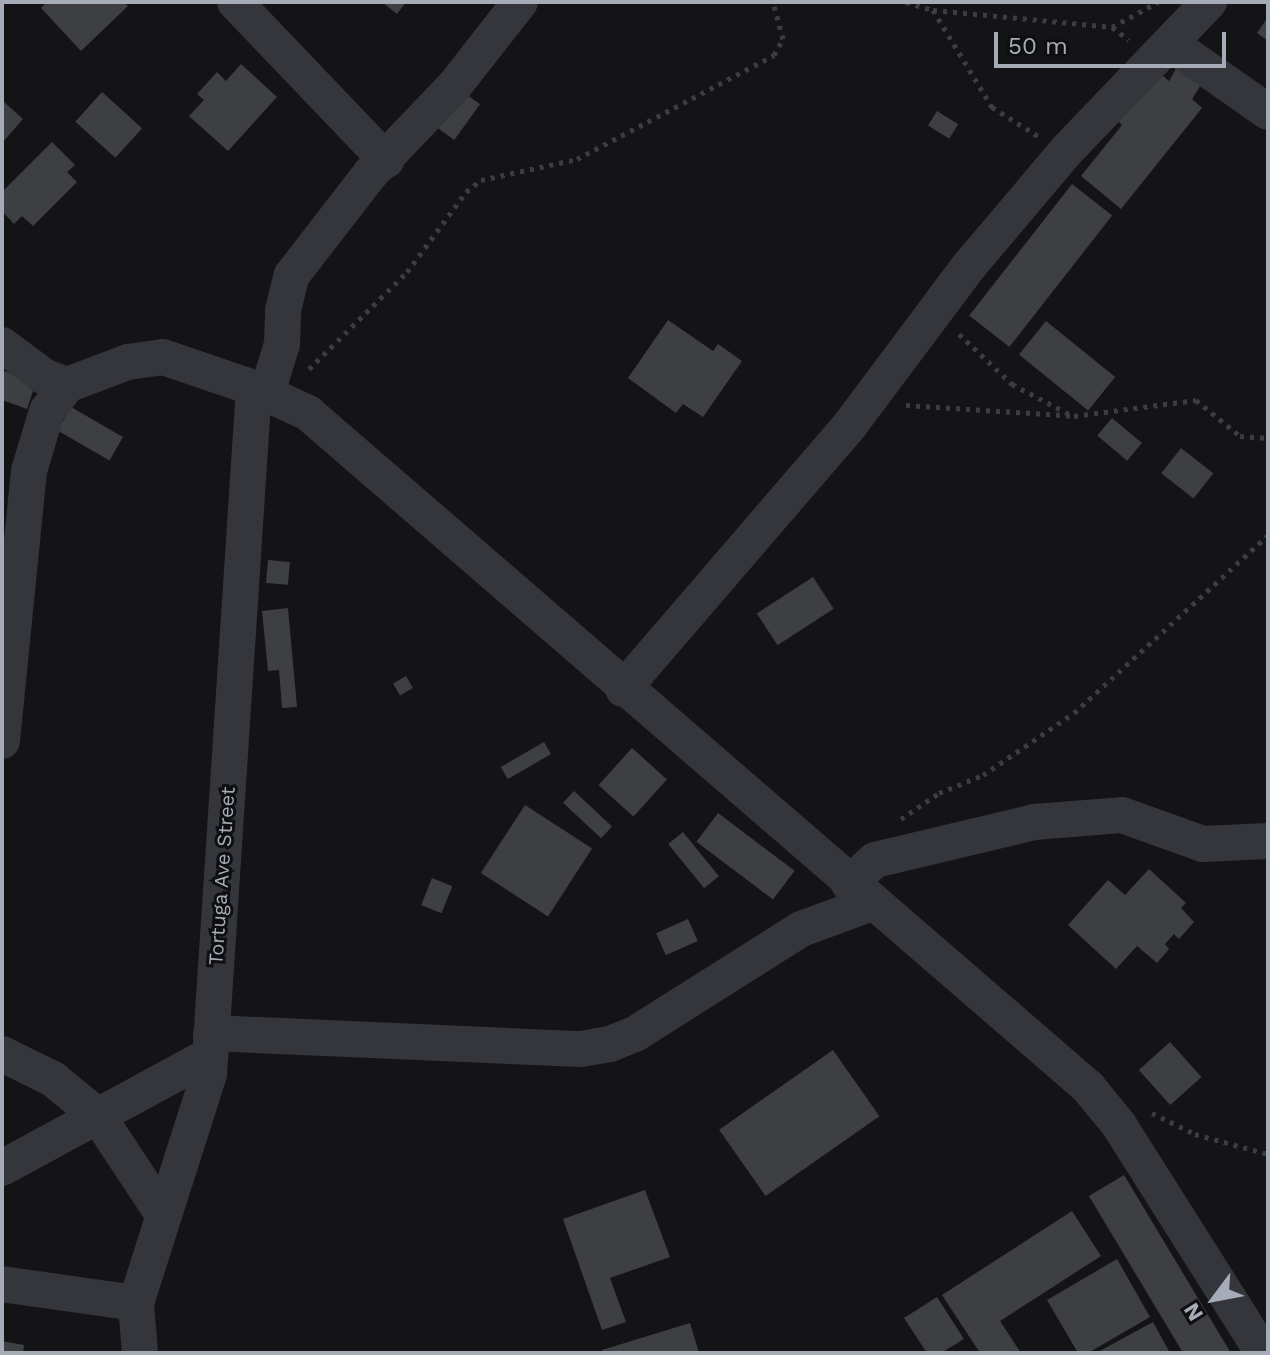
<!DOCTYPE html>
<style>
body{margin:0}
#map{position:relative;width:1270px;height:1355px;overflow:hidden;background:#141416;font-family:"Work Sans",sans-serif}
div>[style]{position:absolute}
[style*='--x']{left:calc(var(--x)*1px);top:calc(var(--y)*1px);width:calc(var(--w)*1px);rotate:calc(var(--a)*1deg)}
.building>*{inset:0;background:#3e3f43;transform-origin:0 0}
.path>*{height:5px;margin-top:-2.5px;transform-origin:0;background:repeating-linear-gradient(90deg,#3a3d42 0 4px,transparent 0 10px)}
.minor>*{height:36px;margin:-18px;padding:0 18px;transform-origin:18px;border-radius:18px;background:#34363b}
span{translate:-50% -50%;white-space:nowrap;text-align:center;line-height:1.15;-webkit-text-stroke:6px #0f0f11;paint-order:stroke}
.street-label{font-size:20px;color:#a5acb7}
.frame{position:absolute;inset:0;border:4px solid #a5acb7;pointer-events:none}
.north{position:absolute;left:1174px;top:1259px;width:80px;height:80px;-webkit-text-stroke:6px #0f0f11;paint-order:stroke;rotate:238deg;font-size:22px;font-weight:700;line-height:32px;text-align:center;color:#a5acb7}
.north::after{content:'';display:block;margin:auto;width:28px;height:36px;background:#a5acb7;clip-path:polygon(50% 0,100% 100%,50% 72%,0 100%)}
.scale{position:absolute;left:994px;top:32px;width:232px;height:36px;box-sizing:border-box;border:4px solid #a5acb7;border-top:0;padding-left:10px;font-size:24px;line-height:28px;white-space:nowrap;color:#a5acb7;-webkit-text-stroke:6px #0f0f11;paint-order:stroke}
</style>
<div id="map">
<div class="building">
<div style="clip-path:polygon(47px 2px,123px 2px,128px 6px,81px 51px,41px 8px)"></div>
<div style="clip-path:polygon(382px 2px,406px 2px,397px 14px)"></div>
<div style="clip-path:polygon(1268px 17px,1268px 41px,1257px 33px)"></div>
<div style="clip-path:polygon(241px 64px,277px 97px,228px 151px,189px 116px,204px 100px,197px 94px,217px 72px,226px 81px)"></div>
<div style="clip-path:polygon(1177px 67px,1202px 83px,1192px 99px,1202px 108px,1121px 209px,1081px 176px,1122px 125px,1115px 118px,1162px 75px,1169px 81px)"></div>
<div style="left:459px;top:89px;width:26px;height:44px;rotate:36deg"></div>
<div style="left:102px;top:92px;width:54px;height:40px;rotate:42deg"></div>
<div style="clip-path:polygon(2px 100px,23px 119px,2px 143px)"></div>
<div style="left:937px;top:111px;width:25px;height:17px;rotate:32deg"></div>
<div style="clip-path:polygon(52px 142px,75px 165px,67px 172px,77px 182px,33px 226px,22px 216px,14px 224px,2px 211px,2px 192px)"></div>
<div style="left:1072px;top:184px;width:51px;height:167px;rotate:38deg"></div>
<div style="clip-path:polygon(668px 320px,713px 351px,718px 344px,742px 361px,703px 417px,683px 404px,676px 413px,628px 378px)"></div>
<div style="left:1046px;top:321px;width:89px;height:43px;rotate:39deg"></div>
<div style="clip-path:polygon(2px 370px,36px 382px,27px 409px,2px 400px)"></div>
<div style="left:71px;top:407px;width:60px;height:27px;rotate:30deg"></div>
<div style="left:1112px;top:418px;width:39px;height:23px;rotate:40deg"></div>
<div style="left:1181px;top:448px;width:41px;height:32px;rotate:38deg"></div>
<div style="left:268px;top:560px;width:22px;height:23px;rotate:5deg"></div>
<div style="left:813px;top:577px;width:38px;height:67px;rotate:57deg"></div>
<div style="clip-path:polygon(288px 608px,297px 707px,282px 708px,279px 670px,268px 671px,262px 611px)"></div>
<div style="left:406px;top:676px;width:14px;height:15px;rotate:60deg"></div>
<div style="left:544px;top:742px;width:14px;height:50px;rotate:60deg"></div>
<div style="left:632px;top:748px;width:47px;height:50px;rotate:42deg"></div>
<div style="left:574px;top:791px;width:52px;height:16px;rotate:43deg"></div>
<div style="left:525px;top:805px;width:80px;height:81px;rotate:33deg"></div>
<div style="left:718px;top:813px;width:96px;height:36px;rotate:37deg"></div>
<div style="left:683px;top:832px;width:57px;height:19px;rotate:51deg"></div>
<div style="clip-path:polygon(1149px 869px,1186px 903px,1181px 908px,1194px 922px,1179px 939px,1174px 934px,1165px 944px,1169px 949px,1157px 963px,1137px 946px,1116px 969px,1068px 925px,1108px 880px,1125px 895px)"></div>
<div style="left:432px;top:878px;width:22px;height:29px;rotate:22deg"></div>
<div style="left:688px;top:919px;width:24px;height:35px;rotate:66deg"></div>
<div style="left:1170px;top:1042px;width:47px;height:42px;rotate:48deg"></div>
<div style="left:833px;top:1050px;width:81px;height:139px;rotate:55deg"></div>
<div style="left:1124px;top:1175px;width:207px;height:41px;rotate:59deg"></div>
<div style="clip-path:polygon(645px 1190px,670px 1257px,610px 1278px,626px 1322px,602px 1330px,563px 1219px)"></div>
<div style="clip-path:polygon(1072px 1211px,1101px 1256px,1000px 1321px,1021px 1353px,980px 1353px,942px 1295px)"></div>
<div style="clip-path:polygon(1117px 1259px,1150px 1317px,1088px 1353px,1078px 1353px,1047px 1300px)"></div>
<div style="clip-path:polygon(937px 1297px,964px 1339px,941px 1353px,927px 1353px,904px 1318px)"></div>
<div style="clip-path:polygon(1153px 1322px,1170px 1353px,1096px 1353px)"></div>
<div style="clip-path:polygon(690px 1323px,699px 1353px,603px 1353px,602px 1350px)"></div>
<div style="clip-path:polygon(2px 1341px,24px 1345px,23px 1353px,2px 1353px)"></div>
</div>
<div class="path">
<div style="--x:906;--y:2;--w:28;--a:17"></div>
<div style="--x:933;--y:10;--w:180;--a:5.4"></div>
<div style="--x:1112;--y:27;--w:52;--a:-28.5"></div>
<div style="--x:933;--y:10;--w:114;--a:58.7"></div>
<div style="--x:992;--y:107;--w:54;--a:32.2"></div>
<div style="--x:1112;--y:27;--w:21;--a:37"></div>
<div style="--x:959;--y:334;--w:73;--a:43.3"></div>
<div style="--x:1012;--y:384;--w:64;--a:27.8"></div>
<div style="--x:309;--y:369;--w:138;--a:-44.7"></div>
<div style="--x:407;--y:272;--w:99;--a:-53.6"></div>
<div style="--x:466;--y:192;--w:19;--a:-39"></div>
<div style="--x:481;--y:180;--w:98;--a:-12.3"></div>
<div style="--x:577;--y:159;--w:223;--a:-27.8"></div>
<div style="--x:774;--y:55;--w:18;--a:-61"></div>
<div style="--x:783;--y:39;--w:38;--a:-105"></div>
<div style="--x:906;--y:405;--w:168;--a:3.7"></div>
<div style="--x:1074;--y:416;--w:123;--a:-7.5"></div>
<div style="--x:1196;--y:400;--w:57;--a:39.3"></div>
<div style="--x:1240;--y:436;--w:28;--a:4"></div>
<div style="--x:901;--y:819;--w:46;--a:-34.4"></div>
<div style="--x:939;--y:793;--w:48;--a:-22.2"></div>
<div style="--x:983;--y:775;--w:110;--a:-34.3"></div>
<div style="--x:1074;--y:713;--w:263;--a:-42.5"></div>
<div style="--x:1152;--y:1113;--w:48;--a:26"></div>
<div style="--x:1195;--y:1134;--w:76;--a:15.3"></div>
</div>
<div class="minor">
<div style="--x:235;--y:2;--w:219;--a:46.3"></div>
<div style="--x:1171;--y:44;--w:118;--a:35"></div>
<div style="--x:2;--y:345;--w:54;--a:36.7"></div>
<div style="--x:45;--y:377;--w:23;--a:20"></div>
<div style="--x:67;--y:385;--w:65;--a:-20.7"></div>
<div style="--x:128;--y:362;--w:35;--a:-8"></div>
<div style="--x:163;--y:357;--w:96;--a:18.8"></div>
<div style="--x:254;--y:388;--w:60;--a:24.8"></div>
<div style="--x:308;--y:413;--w:1031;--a:40.83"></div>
<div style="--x:1088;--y:1087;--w:49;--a:50.8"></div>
<div style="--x:1119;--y:1125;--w:270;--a:57.7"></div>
<div style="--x:267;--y:393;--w:51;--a:-73"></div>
<div style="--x:282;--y:344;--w:34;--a:-88"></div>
<div style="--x:283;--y:310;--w:36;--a:-76"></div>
<div style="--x:292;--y:275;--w:128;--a:-52.3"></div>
<div style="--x:370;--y:174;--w:123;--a:-46.3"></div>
<div style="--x:455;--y:85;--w:105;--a:-51.9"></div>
<div style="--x:623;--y:689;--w:348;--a:-49.3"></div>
<div style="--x:850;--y:425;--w:199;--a:-53.2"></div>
<div style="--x:969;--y:266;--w:153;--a:-49.8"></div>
<div style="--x:1068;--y:149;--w:204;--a:-46.2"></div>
<div style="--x:2;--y:741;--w:271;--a:-84.3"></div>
<div style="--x:29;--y:471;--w:63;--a:-73.3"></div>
<div style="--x:47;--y:411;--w:33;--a:-52"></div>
<div style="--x:849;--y:884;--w:35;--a:-43"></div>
<div style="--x:875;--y:860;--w:163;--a:-13.4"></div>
<div style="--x:1034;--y:822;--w:88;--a:-4.5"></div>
<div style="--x:1122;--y:815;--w:86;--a:19.7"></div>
<div style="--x:1203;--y:844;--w:65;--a:-2.6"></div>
<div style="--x:211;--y:1033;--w:370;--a:2.5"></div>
<div style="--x:581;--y:1049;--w:29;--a:-10"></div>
<div style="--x:610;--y:1044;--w:27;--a:-22"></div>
<div style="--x:635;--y:1034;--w:196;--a:-32.3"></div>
<div style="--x:801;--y:929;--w:76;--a:-20.1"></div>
<div style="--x:2;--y:1054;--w:57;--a:26.1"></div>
<div style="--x:53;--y:1079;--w:58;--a:39.4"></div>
<div style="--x:98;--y:1116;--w:116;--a:56.6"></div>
<div style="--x:2;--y:1168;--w:237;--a:-28.5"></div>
<div style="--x:2;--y:1284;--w:135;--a:8.1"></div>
<div style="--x:140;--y:1353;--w:50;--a:-94.6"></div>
<div style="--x:136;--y:1303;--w:240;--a:-72.3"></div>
<div style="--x:209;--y:1074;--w:687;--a:-86.25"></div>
</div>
<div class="street-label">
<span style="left:222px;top:876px;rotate:-86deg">Tortuga Ave Street</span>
</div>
<div class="frame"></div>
<div class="north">N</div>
<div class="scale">50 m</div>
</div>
